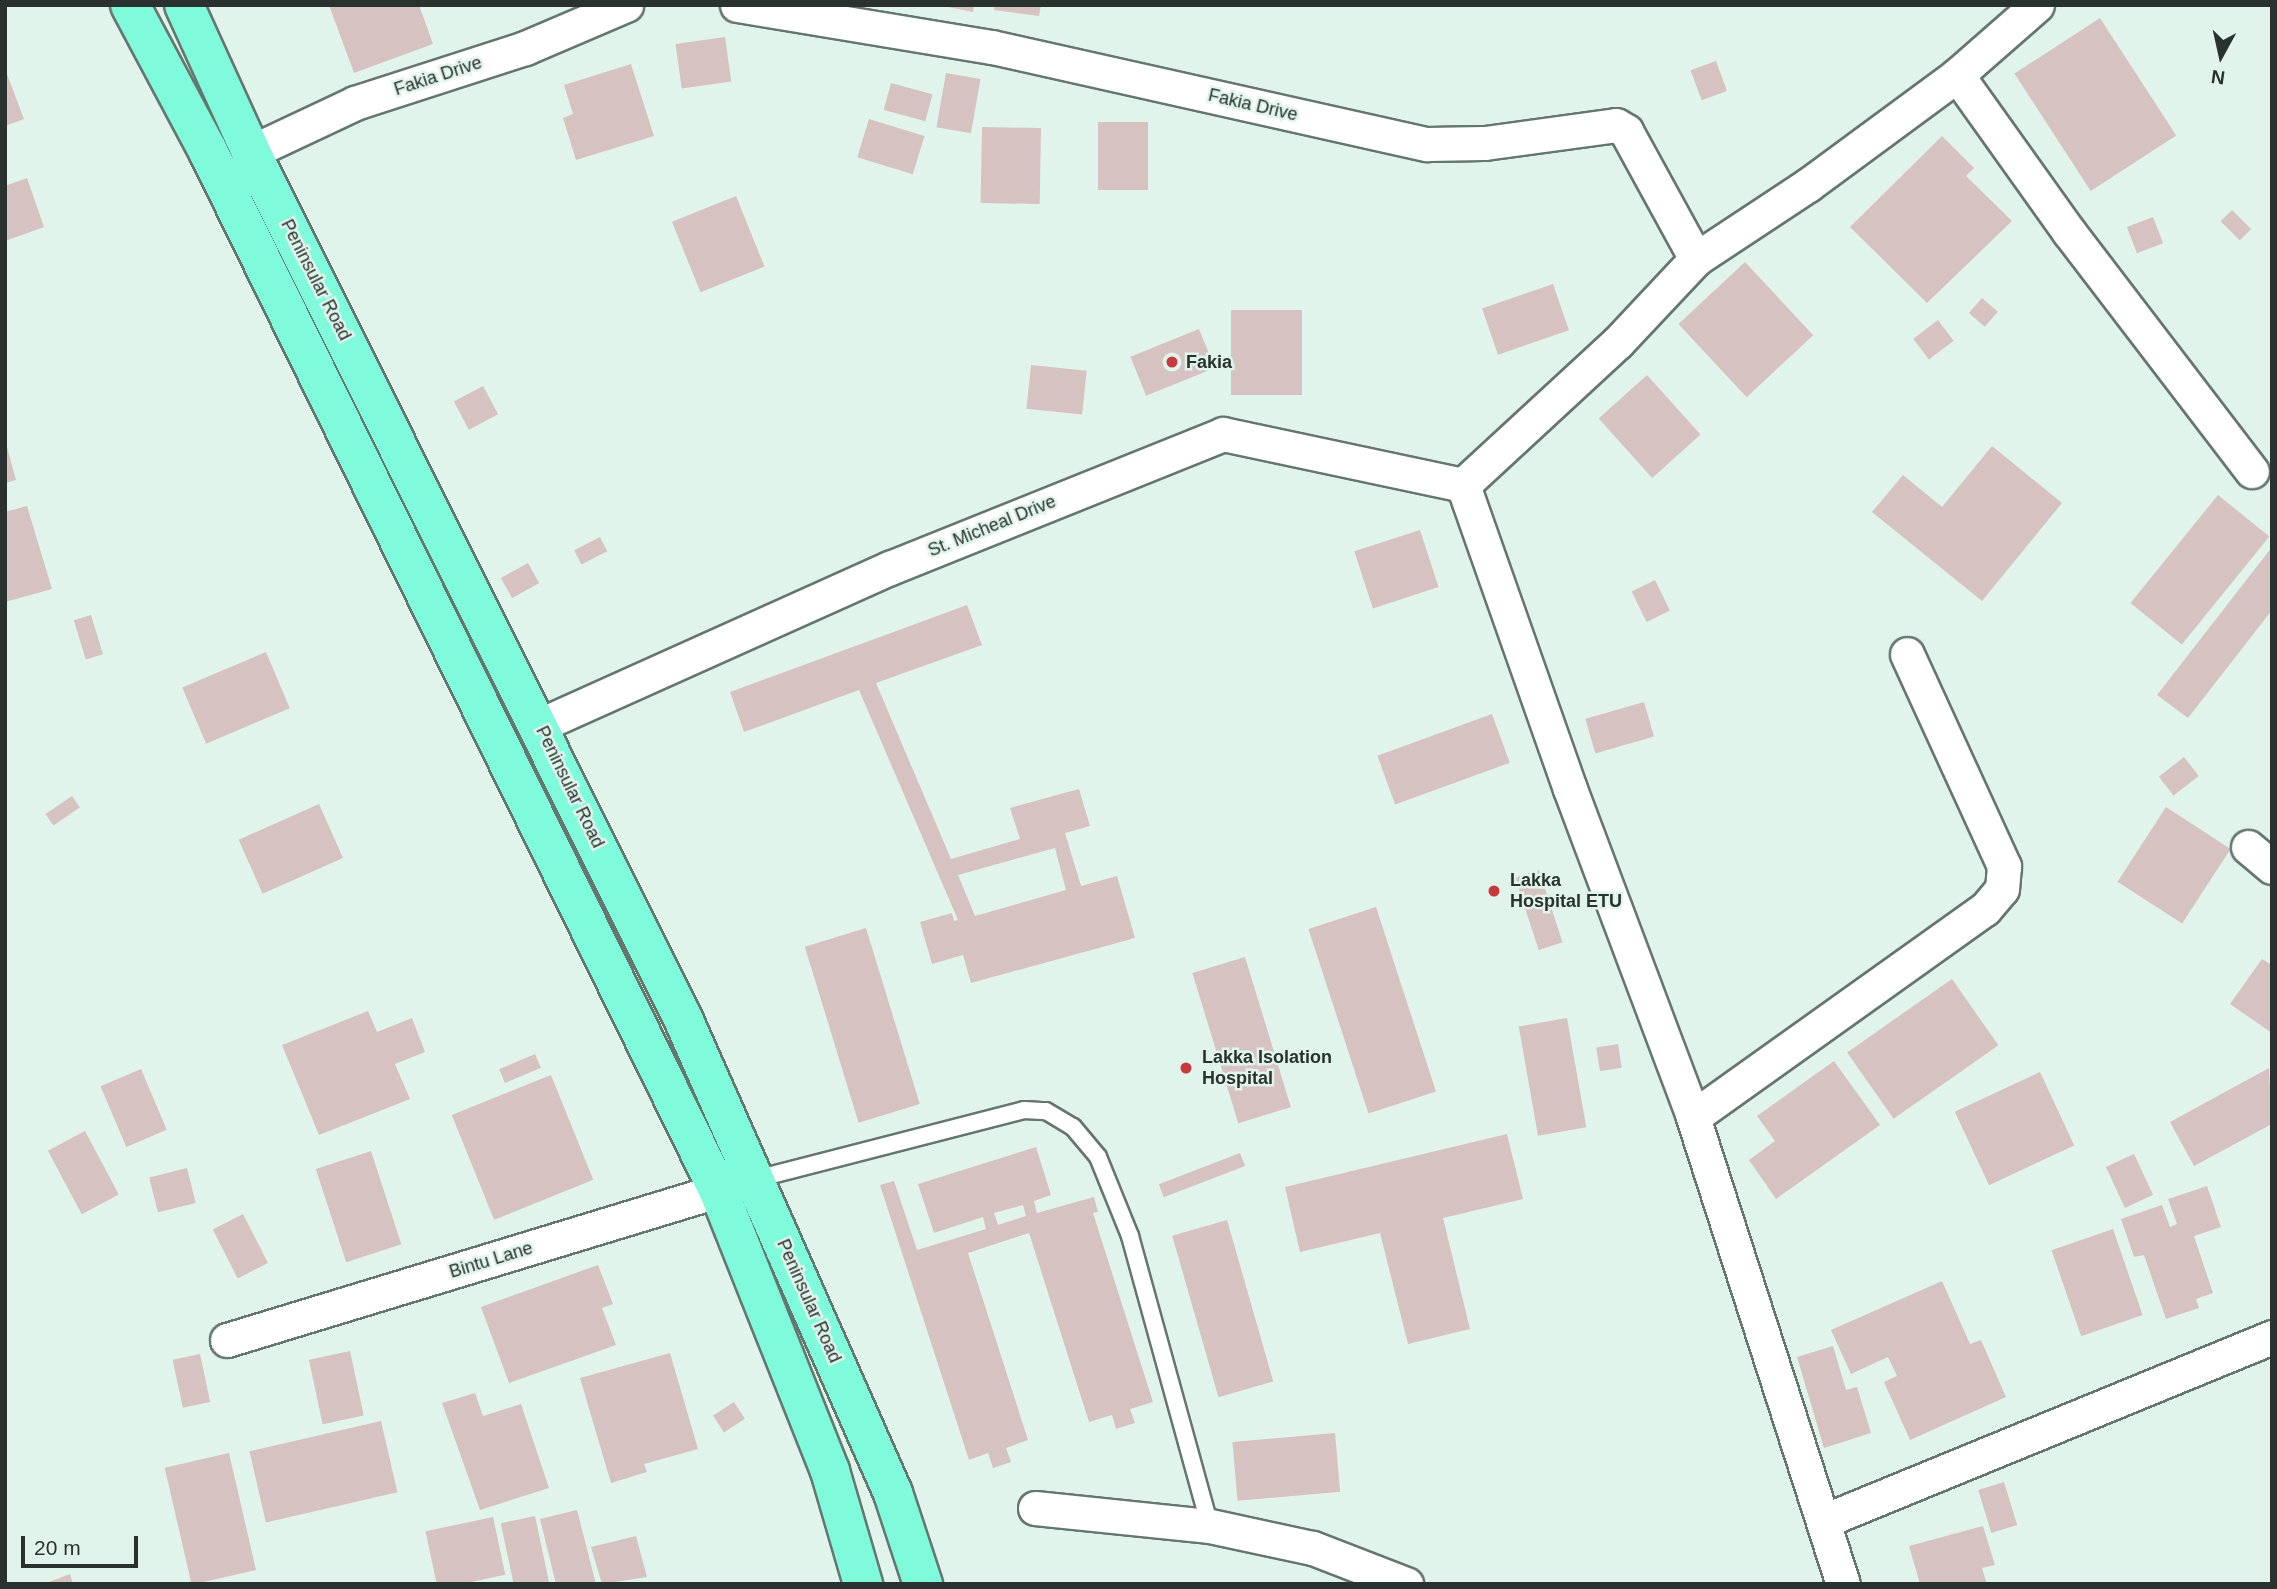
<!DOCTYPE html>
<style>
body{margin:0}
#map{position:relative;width:2277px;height:1589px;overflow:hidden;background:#e1f4ec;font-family:Arial,sans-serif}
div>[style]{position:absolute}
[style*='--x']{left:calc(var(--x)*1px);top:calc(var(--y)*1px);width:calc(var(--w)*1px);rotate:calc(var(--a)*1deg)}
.building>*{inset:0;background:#d6c2c0;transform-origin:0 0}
.roads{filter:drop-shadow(2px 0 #65766f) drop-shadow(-2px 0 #65766f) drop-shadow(0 2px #65766f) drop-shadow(0 -2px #65766f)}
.lane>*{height:16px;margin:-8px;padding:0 8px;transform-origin:8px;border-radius:8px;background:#fff}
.street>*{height:33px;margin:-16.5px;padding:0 16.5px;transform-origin:16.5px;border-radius:16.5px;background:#fff}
.primary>*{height:38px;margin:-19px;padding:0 19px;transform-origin:19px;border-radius:19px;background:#7ffadb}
.dots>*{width:19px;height:19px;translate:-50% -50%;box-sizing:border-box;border:4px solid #e1f4ec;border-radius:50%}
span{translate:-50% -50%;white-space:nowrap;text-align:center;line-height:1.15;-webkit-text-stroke:5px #e1f4ec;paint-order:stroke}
.street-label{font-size:18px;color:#2a322f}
.poi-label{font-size:18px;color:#2a322f;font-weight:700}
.left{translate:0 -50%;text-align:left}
.frame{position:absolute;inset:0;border:7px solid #2a322f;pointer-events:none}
.north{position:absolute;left:2186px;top:21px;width:70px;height:70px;-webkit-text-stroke:5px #e1f4ec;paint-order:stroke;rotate:188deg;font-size:19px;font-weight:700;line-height:28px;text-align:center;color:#2a322f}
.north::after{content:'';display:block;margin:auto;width:24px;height:32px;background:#2a322f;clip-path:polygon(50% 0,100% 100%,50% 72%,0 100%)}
.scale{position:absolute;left:21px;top:1536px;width:117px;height:32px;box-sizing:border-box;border:4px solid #2a322f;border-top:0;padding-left:9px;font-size:21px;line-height:24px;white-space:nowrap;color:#2a322f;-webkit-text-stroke:5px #e1f4ec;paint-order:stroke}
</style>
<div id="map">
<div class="building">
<div style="clip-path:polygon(329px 5px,419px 5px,433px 44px,354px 73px)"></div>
<div style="clip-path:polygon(938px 5px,974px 5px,973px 12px)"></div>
<div style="clip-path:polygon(995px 5px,1041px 5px,1039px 16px,994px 10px)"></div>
<div style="left:2100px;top:18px;width:140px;height:102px;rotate:57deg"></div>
<div style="left:725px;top:37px;width:45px;height:50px;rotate:82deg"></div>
<div style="left:1716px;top:61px;width:32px;height:27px;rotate:70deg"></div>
<div style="clip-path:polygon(631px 64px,654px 136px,576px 160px,563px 118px,573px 114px,564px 85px)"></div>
<div style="clip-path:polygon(5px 69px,24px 119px,5px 126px)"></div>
<div style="left:946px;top:73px;width:35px;height:55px;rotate:10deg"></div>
<div style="left:891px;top:83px;width:43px;height:28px;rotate:15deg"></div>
<div style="left:869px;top:119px;width:58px;height:40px;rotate:17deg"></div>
<div style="left:1098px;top:122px;width:50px;height:68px"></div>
<div style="left:982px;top:127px;width:59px;height:76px;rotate:1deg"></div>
<div style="clip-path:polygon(1942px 136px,1974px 168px,1966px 176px,2012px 221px,1927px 303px,1850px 227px)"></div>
<div style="clip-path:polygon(27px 178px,44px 227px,5px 241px,5px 186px)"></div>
<div style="left:736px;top:196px;width:76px;height:69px;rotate:68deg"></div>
<div style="left:2232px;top:210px;width:27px;height:16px;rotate:45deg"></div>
<div style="left:2153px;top:217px;width:28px;height:28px;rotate:69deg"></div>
<div style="left:1745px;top:262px;width:100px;height:91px;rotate:47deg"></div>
<div style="left:1553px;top:284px;width:49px;height:75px;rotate:71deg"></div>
<div style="left:1982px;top:298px;width:21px;height:20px;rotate:41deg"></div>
<div style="left:1231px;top:310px;width:71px;height:85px"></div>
<div style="left:1938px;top:320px;width:26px;height:31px;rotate:53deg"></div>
<div style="left:1199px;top:329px;width:42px;height:74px;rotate:68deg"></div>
<div style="left:1031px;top:365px;width:56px;height:44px;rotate:6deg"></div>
<div style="left:1647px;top:375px;width:80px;height:65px;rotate:48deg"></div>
<div style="left:483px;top:386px;width:32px;height:33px;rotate:62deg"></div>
<div style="clip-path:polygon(5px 440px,16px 480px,5px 483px)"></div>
<div style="clip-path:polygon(1992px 446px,2062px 503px,1982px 601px,1872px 512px,1903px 475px,1942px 507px)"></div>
<div style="left:2218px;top:495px;width:66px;height:139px;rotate:39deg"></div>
<div style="clip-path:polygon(27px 506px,52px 589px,5px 602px,5px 512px)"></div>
<div style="left:1420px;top:530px;width:60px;height:69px;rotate:72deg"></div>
<div style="left:600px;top:537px;width:16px;height:29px;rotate:63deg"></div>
<div style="clip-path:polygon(2272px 547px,2272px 610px,2188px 718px,2157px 695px)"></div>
<div style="left:528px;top:563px;width:23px;height:31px;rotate:61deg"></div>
<div style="left:1655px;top:580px;width:34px;height:26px;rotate:64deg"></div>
<div style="clip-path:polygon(evenodd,967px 605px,982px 645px,876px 683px,951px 859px,1020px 839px,1010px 808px,1079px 789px,1090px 826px,1065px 833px,1081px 886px,1117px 876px,1135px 938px,971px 983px,963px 955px,932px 964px,920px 922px,952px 913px,954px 921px,958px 920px,859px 690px,744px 732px,730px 692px,967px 605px,1055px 848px,1066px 890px,975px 916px,958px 875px,1055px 848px)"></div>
<div style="left:91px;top:615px;width:41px;height:18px;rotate:73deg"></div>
<div style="left:266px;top:652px;width:61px;height:91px;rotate:67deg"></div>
<div style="left:1644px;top:702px;width:36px;height:61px;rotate:74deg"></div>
<div style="left:1492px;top:714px;width:52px;height:122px;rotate:70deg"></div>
<div style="left:2184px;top:757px;width:24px;height:32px;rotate:52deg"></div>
<div style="left:72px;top:796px;width:14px;height:32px;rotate:56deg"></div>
<div style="left:319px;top:804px;width:59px;height:88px;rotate:66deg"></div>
<div style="left:2166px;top:807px;width:77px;height:89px;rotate:33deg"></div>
<div style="left:1539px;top:870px;width:76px;height:25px;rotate:72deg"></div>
<div style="left:1376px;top:907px;width:194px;height:71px;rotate:72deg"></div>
<div style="left:866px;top:928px;width:184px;height:64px;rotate:73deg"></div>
<div style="left:1245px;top:957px;width:157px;height:55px;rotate:73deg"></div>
<div style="clip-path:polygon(2262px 959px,2272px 965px,2272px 1033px,2230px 1004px)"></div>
<div style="left:1952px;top:979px;width:81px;height:128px;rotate:55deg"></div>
<div style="clip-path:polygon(368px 1011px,377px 1032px,412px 1018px,425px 1052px,395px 1064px,410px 1099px,319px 1135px,282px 1045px)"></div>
<div style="left:1567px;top:1018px;width:111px;height:49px;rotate:80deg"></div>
<div style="left:1618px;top:1044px;width:24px;height:22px;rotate:81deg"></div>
<div style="left:535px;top:1054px;width:15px;height:39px;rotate:67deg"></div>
<div style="clip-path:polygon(1834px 1061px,1880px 1125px,1776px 1199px,1749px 1160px,1775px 1141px,1757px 1116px)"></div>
<div style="clip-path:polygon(2269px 1068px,2272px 1124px,2194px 1166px,2170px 1122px)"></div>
<div style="left:141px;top:1069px;width:66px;height:44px;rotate:67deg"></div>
<div style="left:2040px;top:1072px;width:81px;height:94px;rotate:65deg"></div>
<div style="left:551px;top:1075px;width:113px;height:107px;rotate:68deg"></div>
<div style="left:85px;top:1131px;width:72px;height:42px;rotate:62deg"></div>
<div style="clip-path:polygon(1507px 1134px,1523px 1199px,1443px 1218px,1470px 1329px,1408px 1344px,1380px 1233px,1300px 1252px,1285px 1187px)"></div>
<div style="clip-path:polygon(evenodd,1036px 1147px,1051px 1195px,1034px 1201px,1037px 1213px,1094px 1197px,1098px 1212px,1093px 1213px,1153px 1402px,1130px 1409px,1135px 1423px,1116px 1429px,1112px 1415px,1089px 1422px,1029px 1233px,968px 1253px,1028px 1440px,1006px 1448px,1011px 1462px,993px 1468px,988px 1453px,969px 1460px,880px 1185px,894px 1181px,917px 1250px,986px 1229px,983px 1217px,934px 1233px,918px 1184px,1036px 1147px,1023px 1205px,1026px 1216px,998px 1225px,994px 1213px,1023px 1205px)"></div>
<div style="left:371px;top:1151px;width:98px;height:58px;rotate:72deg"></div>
<div style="left:1240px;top:1153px;width:14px;height:87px;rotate:69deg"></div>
<div style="left:2134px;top:1154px;width:45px;height:31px;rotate:65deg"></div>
<div style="left:187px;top:1168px;width:36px;height:39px;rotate:76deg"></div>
<div style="clip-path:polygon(2207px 1186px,2221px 1227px,2194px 1236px,2213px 1293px,2196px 1299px,2199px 1308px,2166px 1319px,2144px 1255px,2134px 1257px,2121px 1219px,2162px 1205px,2170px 1227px,2177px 1224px,2168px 1199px)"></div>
<div style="left:243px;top:1214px;width:55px;height:34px;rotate:63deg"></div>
<div style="left:1227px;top:1220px;width:168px;height:57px;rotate:74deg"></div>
<div style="left:2113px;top:1229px;width:91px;height:65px;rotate:71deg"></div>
<div style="clip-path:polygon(598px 1265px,613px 1304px,602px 1308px,616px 1345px,509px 1383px,481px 1307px)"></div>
<div style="clip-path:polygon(1942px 1281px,1970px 1344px,1981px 1340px,2006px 1397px,1910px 1440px,1884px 1382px,1897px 1376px,1888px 1357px,1851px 1374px,1831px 1330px)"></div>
<div style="clip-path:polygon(1833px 1346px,1846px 1390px,1857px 1387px,1871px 1433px,1824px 1448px,1797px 1357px)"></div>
<div style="left:350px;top:1351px;width:66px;height:42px;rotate:78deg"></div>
<div style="clip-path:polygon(670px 1353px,698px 1449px,644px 1464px,647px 1472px,611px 1483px,580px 1378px)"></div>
<div style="left:200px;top:1354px;width:49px;height:28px;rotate:78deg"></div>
<div style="clip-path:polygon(475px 1393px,483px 1416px,521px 1404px,549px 1488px,480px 1510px,442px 1403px)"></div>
<div style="left:734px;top:1402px;width:20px;height:25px;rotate:57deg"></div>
<div style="left:381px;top:1421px;width:73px;height:135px;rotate:77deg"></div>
<div style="left:1335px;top:1433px;width:59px;height:103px;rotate:85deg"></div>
<div style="left:229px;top:1453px;width:120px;height:66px;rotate:77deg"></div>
<div style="left:2004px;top:1482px;width:45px;height:27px;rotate:73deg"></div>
<div style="clip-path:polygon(577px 1510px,596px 1584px,556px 1584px,540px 1519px)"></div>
<div style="left:535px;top:1516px;width:70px;height:35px;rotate:78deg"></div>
<div style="left:493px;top:1517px;width:59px;height:69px;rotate:78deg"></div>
<div style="clip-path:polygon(1983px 1526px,1995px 1565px,1982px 1568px,1987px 1584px,1920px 1584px,1909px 1546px)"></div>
<div style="clip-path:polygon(636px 1536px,647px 1577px,602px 1584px,591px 1547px)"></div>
<div style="clip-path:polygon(70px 1574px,73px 1584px,44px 1584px)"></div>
</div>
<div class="roads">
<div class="lane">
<div style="--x:756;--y:1179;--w:277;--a:-14.4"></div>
<div style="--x:1024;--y:1110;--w:22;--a:3"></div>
<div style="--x:1046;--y:1111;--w:31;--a:31"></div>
<div style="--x:1073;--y:1127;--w:39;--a:50"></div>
<div style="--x:1098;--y:1157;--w:85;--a:67.9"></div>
<div style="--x:1130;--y:1236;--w:301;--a:74.6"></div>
</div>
<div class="street">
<div style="--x:737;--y:5;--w:258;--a:9.4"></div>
<div style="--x:992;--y:47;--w:446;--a:12.6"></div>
<div style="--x:1427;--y:144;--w:58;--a:-1"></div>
<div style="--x:1485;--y:143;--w:132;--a:-7.8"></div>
<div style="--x:1616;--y:125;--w:12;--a:31"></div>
<div style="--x:1626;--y:131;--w:146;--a:61.3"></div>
<div style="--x:1957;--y:75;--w:193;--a:54.5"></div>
<div style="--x:2069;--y:232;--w:301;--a:52.6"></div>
<div style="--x:251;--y:152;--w:115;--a:-25.2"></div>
<div style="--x:355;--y:103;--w:179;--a:-17.9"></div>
<div style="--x:525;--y:48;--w:110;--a:-23.1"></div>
<div style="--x:1463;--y:485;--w:322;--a:70.6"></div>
<div style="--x:1570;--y:789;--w:350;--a:69.4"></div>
<div style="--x:1693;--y:1117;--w:490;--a:72.2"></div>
<div style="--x:1463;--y:485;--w:211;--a:-42.7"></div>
<div style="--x:1618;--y:342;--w:114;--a:-46.8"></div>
<div style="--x:1696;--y:259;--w:134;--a:-33.5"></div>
<div style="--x:1808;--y:185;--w:185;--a:-36.4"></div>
<div style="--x:1957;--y:75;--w:106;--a:-41.2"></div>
<div style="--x:540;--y:725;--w:384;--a:-24.2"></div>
<div style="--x:890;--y:568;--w:359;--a:-21.9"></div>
<div style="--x:1223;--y:434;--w:245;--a:12"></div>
<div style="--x:2248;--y:847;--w:31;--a:40"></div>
<div style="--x:1693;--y:1117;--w:359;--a:-35.5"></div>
<div style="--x:1985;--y:909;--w:26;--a:-50"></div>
<div style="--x:2002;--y:889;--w:23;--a:-85"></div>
<div style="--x:2004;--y:866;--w:233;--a:-114.6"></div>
<div style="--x:227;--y:1340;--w:539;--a:-16.92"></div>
<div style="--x:1035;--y:1508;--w:176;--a:5.9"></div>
<div style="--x:1210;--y:1526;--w:105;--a:12.1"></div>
<div style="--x:1313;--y:1548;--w:100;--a:21.2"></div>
<div style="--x:1826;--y:1520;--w:482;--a:-22.3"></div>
</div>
<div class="primary">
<div style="--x:130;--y:5;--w:166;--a:61.9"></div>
<div style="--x:208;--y:151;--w:1160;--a:63.85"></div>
<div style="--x:719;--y:1192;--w:300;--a:68.3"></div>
<div style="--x:830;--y:1471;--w:118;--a:73.7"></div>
<div style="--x:184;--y:5;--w:162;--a:65.5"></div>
<div style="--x:251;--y:152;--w:971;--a:63.51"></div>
<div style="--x:684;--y:1021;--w:516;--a:66.12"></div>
<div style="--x:893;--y:1493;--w:96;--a:71.8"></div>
</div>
</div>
<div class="dots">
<div style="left:1172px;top:362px;background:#c8393d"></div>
<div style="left:1494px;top:891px;background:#c8393d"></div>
<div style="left:1186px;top:1068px;background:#c8393d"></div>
</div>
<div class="street-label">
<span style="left:438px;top:76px;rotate:-18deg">Fakia Drive</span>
<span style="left:1253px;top:105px;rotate:13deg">Fakia Drive</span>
<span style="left:316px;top:280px;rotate:63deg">Peninsular Road</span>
<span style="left:992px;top:526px;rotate:-22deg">St. Micheal Drive</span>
<span style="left:570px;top:787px;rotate:64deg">Peninsular Road</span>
<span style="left:491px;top:1260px;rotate:-17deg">Bintu Lane</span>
<span style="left:809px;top:1301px;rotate:66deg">Peninsular Road</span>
</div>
<div class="poi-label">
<span class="left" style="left:1186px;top:362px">Fakia</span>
<span class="left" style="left:1510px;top:891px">Lakka<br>Hospital ETU</span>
<span class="left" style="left:1202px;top:1068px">Lakka Isolation<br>Hospital</span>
</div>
<div class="frame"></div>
<div class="north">N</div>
<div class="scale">20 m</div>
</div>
